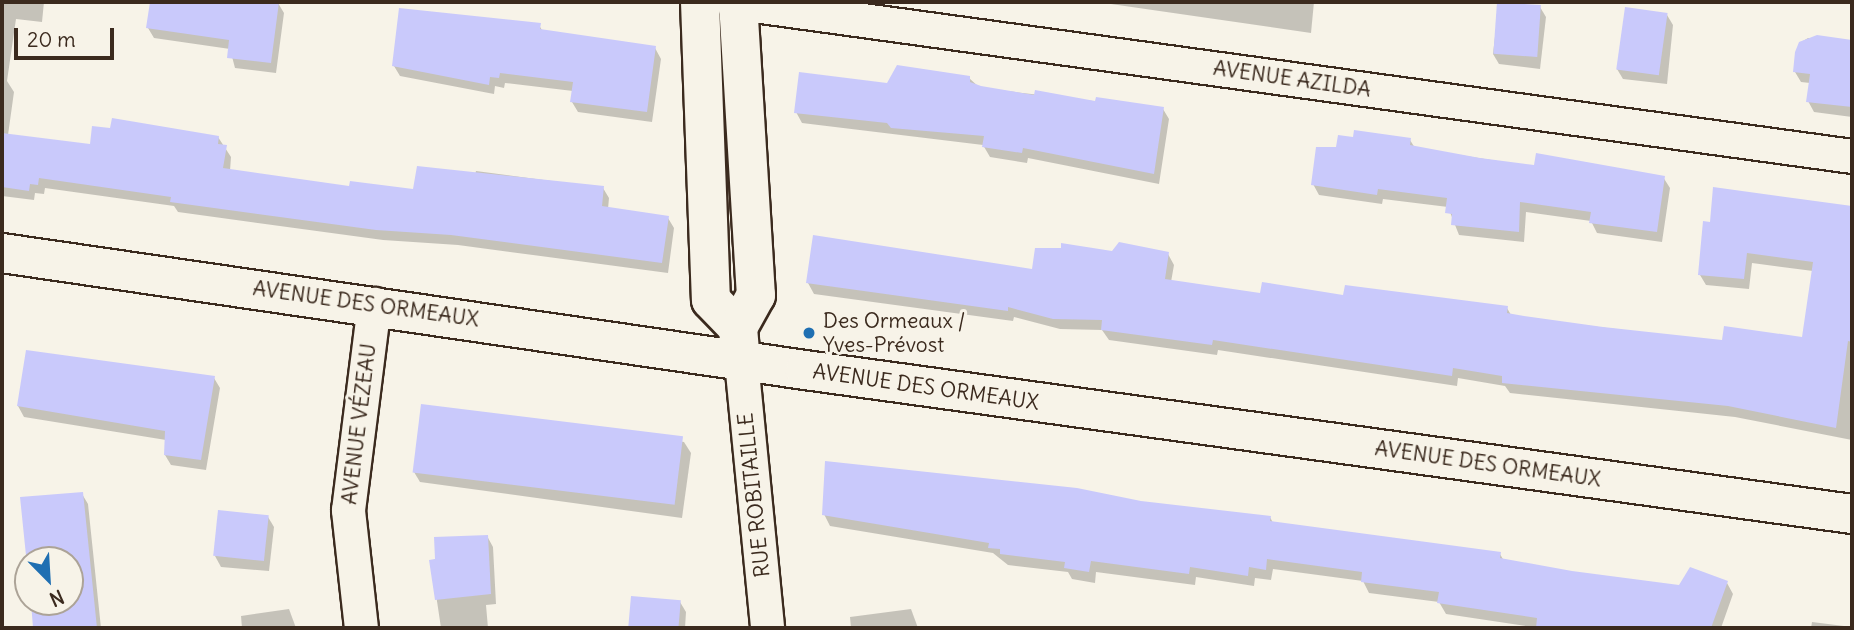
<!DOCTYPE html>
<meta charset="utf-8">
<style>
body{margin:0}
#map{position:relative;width:1854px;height:630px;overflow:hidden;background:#f7f3e8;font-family:Delius,sans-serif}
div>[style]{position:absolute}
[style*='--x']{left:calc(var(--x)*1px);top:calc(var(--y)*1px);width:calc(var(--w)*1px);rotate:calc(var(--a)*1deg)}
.shadow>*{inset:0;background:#0003}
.building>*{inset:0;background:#c9c9fb;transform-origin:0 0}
.roads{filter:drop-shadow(2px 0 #3b2a1e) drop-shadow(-2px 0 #3b2a1e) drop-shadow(0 2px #3b2a1e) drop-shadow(0 -2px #3b2a1e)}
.street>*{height:33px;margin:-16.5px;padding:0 16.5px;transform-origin:16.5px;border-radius:16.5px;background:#f7f3e8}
.secondary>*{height:38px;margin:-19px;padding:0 19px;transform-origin:19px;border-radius:19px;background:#f7f3e8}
.dots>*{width:19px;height:19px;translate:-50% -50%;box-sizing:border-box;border:4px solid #f7f3e8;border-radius:50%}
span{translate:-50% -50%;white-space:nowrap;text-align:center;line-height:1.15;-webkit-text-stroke:6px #f7f3e8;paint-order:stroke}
.street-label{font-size:21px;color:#3b2a1e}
.poi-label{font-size:21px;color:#3b2a1e}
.left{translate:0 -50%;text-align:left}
.frame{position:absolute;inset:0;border:4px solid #3b2a1e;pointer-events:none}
.north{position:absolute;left:14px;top:546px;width:70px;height:70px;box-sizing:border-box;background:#f7f3e8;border:2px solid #aca397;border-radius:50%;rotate:156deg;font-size:19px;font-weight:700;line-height:28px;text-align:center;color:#3b2a1e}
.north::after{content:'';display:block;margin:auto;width:24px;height:32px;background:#1f6fb2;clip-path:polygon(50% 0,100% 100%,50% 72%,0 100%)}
.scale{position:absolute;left:14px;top:28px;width:100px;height:32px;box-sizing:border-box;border:4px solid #3b2a1e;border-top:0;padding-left:9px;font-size:21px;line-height:24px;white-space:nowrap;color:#3b2a1e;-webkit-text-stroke:5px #f7f3e8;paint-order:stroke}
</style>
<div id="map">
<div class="shadow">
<div style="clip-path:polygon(2px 2px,44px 2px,42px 22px,16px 19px,7px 81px,14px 92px,8px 135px,91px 146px,218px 137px,231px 157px,230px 171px,351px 188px,415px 191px,475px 175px,476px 171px,603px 188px,609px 198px,608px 209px,668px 218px,674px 228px,668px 273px,458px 245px,383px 240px,178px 212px,174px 206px,45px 188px,44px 194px,35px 193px,34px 200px,2px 196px)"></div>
<div style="clip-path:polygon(152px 2px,278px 3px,284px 13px,276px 73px,235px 68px,230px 49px,154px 38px,148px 28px)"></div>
<div style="clip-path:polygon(1097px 2px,1314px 2px,1311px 33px)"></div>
<div style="clip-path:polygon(1499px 2px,1540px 7px,1546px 17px,1540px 69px,1499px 64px,1493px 54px)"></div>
<div style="clip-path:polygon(1667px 15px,1673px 25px,1667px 84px,1623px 79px,1617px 69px)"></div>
<div style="clip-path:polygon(539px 25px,543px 32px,655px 48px,661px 59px,652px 122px,578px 112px,572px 102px,573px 91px,505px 83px,504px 88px,495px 86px,494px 94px,400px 76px,394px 66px)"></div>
<div style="clip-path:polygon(1808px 38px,1852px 43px,1852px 117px,1814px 112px,1808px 101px,1810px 83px,1801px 82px,1795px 72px,1800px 43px)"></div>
<div style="clip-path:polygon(969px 78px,980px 88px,1163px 109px,1169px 119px,1159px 184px,1028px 158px,1027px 163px,990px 157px,983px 145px,802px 123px,796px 112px,887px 85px)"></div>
<div style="clip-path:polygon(1410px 140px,1415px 148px,1535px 167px,1663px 177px,1670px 188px,1662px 242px,1597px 233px,1591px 221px,1526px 212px,1524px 242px,1459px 235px,1448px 207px,1383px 199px,1382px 204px,1319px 195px,1313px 184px)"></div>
<div style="clip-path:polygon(1838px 219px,1852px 221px,1852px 440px,1735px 417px,1510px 393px,1505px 386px,1458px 378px,1457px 386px,1218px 350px,1217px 355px,1109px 340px,1102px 330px,1060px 329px,1014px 317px,1013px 321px,814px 294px,808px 283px,1033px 271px,1113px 252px,1168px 254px,1174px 265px,1171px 282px,1262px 295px,1507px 308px,1511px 315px,1523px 318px,1723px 342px,1804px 339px,1813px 271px,1752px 263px,1749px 289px,1706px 285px,1700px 275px,1705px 223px)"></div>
<div style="clip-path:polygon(214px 378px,220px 388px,206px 470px,171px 465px,165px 455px,166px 440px,24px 417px,18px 406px)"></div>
<div style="clip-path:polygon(597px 427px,684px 442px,691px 453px,682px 518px,420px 482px,414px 472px)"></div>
<div style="clip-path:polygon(82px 494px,88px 504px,101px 628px,36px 628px,33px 602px,70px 602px,70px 560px,28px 560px)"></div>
<div style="clip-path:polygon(1140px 503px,1270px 517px,1273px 523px,1500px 554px,1504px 561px,1571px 573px,1680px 587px,1727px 583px,1733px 594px,1721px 628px,1539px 628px,1446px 614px,1439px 602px,1369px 593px,1363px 581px,1273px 569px,1271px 580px,1255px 578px,1254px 586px,1196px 577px,1195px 585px,1096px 572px,1095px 583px,1072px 579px,1068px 572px,1008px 565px,993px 553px,830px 526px,824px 514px)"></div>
<div style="clip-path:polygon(268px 517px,274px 527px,269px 571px,221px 567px,215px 556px)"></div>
<div style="clip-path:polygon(487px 536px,493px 547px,496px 604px,486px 605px,488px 628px,441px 628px,431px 561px)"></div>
<div style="clip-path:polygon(633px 598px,680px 602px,686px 612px,685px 628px,630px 628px)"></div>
<div style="clip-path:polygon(289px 609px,296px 628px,242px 628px,241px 616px)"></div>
<div style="clip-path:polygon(911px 609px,918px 628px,851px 628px,850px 617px)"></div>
<div style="clip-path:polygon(1812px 622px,1852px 627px,1852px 628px,1811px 628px)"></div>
</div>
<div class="building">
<div style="clip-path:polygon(150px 2px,279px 2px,271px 63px,227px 58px,229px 40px,146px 28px)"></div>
<div style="left:1497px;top:2px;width:44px;height:52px;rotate:4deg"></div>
<div style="left:1625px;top:7px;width:43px;height:63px;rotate:8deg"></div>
<div style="clip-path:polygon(399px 8px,541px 23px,540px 29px,656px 46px,647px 112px,570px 102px,573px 82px,500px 73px,499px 78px,490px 77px,489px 85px,392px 66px)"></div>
<div style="clip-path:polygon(1817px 35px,1852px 40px,1852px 107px,1806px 102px,1810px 74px,1793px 72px,1795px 52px,1799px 42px)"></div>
<div style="clip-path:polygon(897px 65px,970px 76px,970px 82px,981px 86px,1034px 95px,1035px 90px,1095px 101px,1096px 97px,1164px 107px,1154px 174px,1023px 148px,1022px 153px,982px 147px,984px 136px,891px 128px,887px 123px,794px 113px,799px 72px,887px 83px)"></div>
<div style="clip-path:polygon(112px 118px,219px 136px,218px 144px,227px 145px,223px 168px,349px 186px,350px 181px,413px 189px,417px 166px,604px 186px,602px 206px,669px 216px,662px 263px,451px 235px,376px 230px,170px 202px,171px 197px,39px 178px,38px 185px,30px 184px,29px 191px,2px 187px,2px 133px,90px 144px,92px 126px,110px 128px)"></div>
<div style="clip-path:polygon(1354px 130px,1411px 138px,1410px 145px,1480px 158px,1534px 165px,1536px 153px,1665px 176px,1657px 232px,1589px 223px,1591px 212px,1520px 202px,1519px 232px,1451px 225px,1452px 214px,1445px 213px,1447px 198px,1378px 189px,1377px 195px,1311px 185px,1316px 147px,1336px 147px,1338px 135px,1353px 137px)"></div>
<div style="clip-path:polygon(1713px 187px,1852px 206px,1852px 342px,1848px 341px,1836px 428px,1728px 406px,1502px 383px,1502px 376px,1453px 368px,1452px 376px,1213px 340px,1212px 345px,1101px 330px,1102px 320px,1053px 319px,1008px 307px,1008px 311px,806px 283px,813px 235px,1032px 269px,1035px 248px,1061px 248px,1061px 243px,1112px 251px,1119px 242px,1169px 252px,1165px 279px,1260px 293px,1262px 282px,1343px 295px,1345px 285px,1508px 306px,1507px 313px,1524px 316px,1603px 327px,1722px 340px,1724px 326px,1802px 337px,1813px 262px,1747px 253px,1744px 279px,1698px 275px,1703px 221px,1710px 222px)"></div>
<div style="clip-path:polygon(26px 350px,215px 376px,201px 460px,164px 455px,165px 431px,17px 406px)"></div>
<div style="left:421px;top:404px;width:264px;height:69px;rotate:7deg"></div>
<div style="clip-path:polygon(825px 461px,1077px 488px,1141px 501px,1271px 516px,1270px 521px,1501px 552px,1500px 558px,1572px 571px,1679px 585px,1690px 567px,1728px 581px,1711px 628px,1536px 628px,1537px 618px,1437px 603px,1439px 592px,1361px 582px,1362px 572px,1267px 559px,1266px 570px,1249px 567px,1248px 576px,1190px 567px,1189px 574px,1091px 561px,1089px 572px,1064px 568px,1065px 562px,1000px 554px,1000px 549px,988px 548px,989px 543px,822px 515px)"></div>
<div style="clip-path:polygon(83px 492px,97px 628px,33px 628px,31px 602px,70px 602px,70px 560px,28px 560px,28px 575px,20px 497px)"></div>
<div style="left:218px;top:510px;width:51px;height:46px;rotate:6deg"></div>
<div style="clip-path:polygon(488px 535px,491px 594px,435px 600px,429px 560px,435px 559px,434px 537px)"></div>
<div style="left:631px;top:596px;width:50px;height:32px;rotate:5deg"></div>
</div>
<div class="roads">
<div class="street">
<div style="--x:732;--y:2;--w:1131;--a:7.83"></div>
<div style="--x:741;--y:361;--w:268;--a:84.4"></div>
<div style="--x:361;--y:628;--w:119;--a:-96.3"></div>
<div style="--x:348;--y:510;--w:208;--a:-82.8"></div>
</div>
<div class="secondary">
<div style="--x:700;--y:2;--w:298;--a:87.9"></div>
<div style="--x:711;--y:300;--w:39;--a:46"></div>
<div style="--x:738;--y:2;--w:294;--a:86.5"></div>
<div style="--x:756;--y:295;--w:38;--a:119"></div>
<div style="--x:738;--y:328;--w:33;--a:85"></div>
<div style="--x:2;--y:253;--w:811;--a:8.29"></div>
<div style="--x:805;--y:370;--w:1057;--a:7.83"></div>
</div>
</div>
<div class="dots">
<div style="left:809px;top:333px;background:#1f6fb2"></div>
</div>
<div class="street-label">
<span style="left:1292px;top:79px;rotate:8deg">AVENUE AZILDA</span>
<span style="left:366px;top:304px;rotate:8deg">AVENUE DES ORMEAUX</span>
<span style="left:926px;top:387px;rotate:8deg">AVENUE DES ORMEAUX</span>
<span style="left:359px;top:424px;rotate:-83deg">AVENUE VÉZEAU</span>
<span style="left:1488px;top:464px;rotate:8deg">AVENUE DES ORMEAUX</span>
<span style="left:754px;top:495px;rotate:-96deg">RUE ROBITAILLE</span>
</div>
<div class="poi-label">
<span class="left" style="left:823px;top:333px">Des Ormeaux /<br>Yves-Prévost</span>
</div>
<div class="frame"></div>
<div class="north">N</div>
<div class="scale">20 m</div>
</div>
